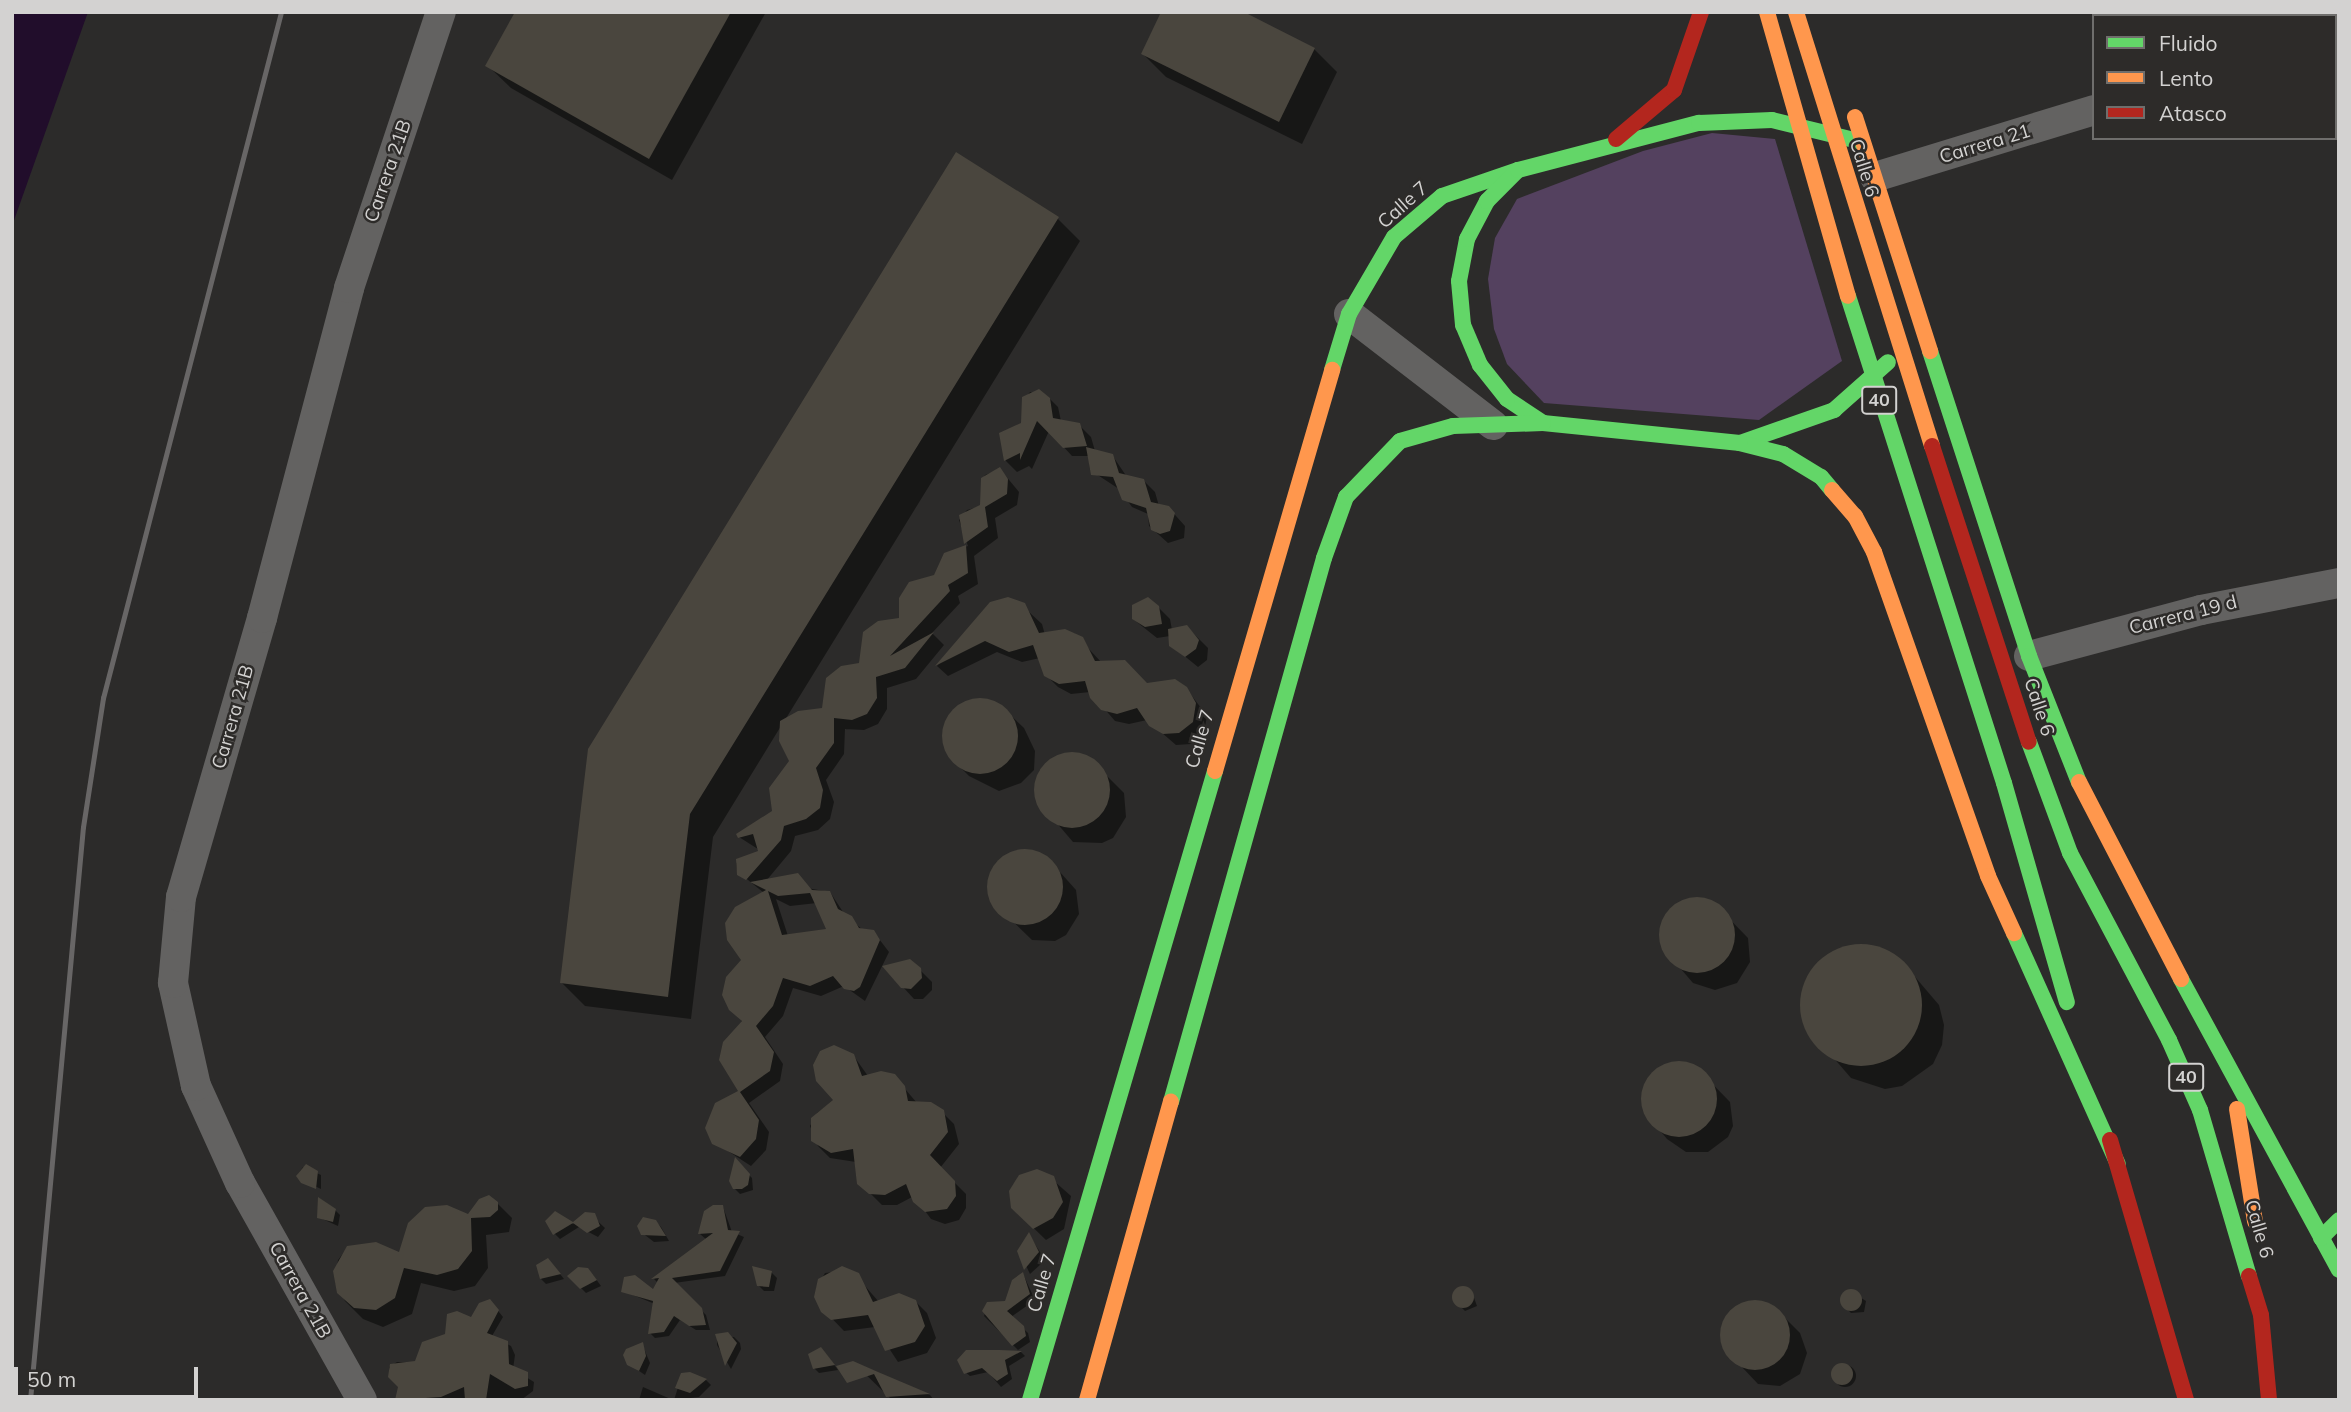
<!DOCTYPE html>
<style>
body{margin:0}
#map{position:relative;width:2351px;height:1412px;overflow:hidden;background:#2c2b2a;font-family:Mulish,sans-serif}
div>[style]{position:absolute}
[style*='--x']{left:calc(var(--x)*1px);top:calc(var(--y)*1px);width:calc(var(--w)*1px);rotate:calc(var(--a)*1deg)}
.green>*{inset:0;background:#54415f}
.water>*{inset:0;background:#210d2b}
.shadow>*{inset:0;background:#0007}
.round{border-radius:50%}
.building>*{inset:0;background:#4a463e}
.street>*{height:30px;margin:-15px;padding:0 15px;transform-origin:15px;border-radius:15px;background:#636261}
.fast>*{height:16px;margin:-8px;padding:0 8px;transform-origin:8px;border-radius:8px;background:#63d668}
.slow>*{height:16px;margin:-8px;padding:0 8px;transform-origin:8px;border-radius:8px;background:#ff974d}
.jam>*{height:16px;margin:-8px;padding:0 8px;transform-origin:8px;border-radius:8px;background:#b3261e}
.rail>*{height:5px;margin:-2.5px;padding:0 2.5px;transform-origin:2.5px;border-radius:2.5px;background:#686666}
span{translate:-50% -50%;white-space:nowrap;text-align:center;line-height:1.15;-webkit-text-stroke:5px #2d2b29;paint-order:stroke}
.shield-label span{padding:2px 5px;background:#2d2b29;border:2px solid;border-radius:5px;-webkit-text-stroke-width:0}
.shield-label{font-size:18px;color:#d3d2d1;font-weight:700}
.street-label{font-size:19px;color:#d3d2d1}
.frame{position:absolute;inset:0;border:14px solid #d3d2d1;pointer-events:none}
.legend{position:absolute;left:2092px;top:14px;width:245px;height:126px;box-sizing:border-box;background:#2d2b29;border:2px solid #6f6e6c;margin:0;padding:9px 12px;list-style:none;font-size:21px;color:#d3d2d1}
.legend li{display:flex;align-items:center;gap:14px;height:35px}
.legend b{width:35px;border:2px solid #6f6e6c}
.scale{position:absolute;left:14px;top:1367px;width:184px;height:32px;box-sizing:border-box;border:4px solid #d3d2d1;border-top:0;padding-left:9px;font-size:21px;line-height:24px;white-space:nowrap;color:#d3d2d1;-webkit-text-stroke:5px #2d2b29;paint-order:stroke}
</style>
<div id="map">
<div class="green">
<div style="clip-path:polygon(1712px 133px,1775px 139px,1842px 361px,1759px 420px,1544px 403px,1507px 364px,1494px 329px,1488px 279px,1495px 238px,1517px 199px,1643px 151px)"></div>
</div>
<div class="water">
<div style="clip-path:polygon(12px 12px,88px 12px,12px 226px)"></div>
</div>
<div class="shadow">
<div style="clip-path:polygon(518px 12px,766px 12px,672px 180px,511px 88px,488px 66px)"></div>
<div style="clip-path:polygon(1314px 49px,1337px 72px,1302px 144px,1166px 77px,1143px 54px)"></div>
<div style="clip-path:polygon(evenodd,1057px 218px,1080px 241px,785px 720px,823px 709px,936px 577px,946px 554px,968px 546px,959px 520px,967px 510px,982px 506px,981px 483px,985px 475px,1000px 469px,1019px 492px,1017px 505px,995px 518px,998px 538px,974px 556px,978px 584px,958px 596px,960px 603px,932px 633px,944px 645px,916px 679px,887px 688px,887px 709px,878px 724px,864px 730px,845px 729px,844px 754px,826px 780px,834px 802px,830px 819px,818px 830px,795px 836px,791px 851px,766px 881px,830px 892px,845px 915px,863px 930px,873px 931px,889px 952px,865px 1001px,844px 986px,821px 996px,793px 988px,783px 1016px,765px 1037px,783px 1064px,780px 1081px,749px 1103px,769px 1132px,766px 1150px,751px 1166px,714px 1142px,717px 1104px,740px 1092px,743px 960px,764px 893px,737px 871px,736px 863px,761px 851px,739px 837px,774px 811px,791px 761px,781px 726px,713px 837px,691px 1019px,585px 1006px,562px 983px,1057px 218px,776px 899px,790px 906px,817px 903px,829px 930px,788px 936px,776px 899px)"></div>
<div style="clip-path:polygon(1030px 392px,1047px 396px,1058px 407px,1061px 421px,1079px 425px,1091px 437px,1095px 451px,1112px 455px,1127px 477px,1143px 480px,1155px 492px,1159px 506px,1168px 507px,1185px 526px,1184px 538px,1168px 543px,1149px 526px,1148px 514px,1132px 507px,1119px 489px,1090px 470px,1089px 456px,1072px 456px,1049px 431px,1032px 469px,1029px 466px,1017px 472px,1006px 461px,1001px 434px,1022px 424px,1023px 402px)"></div>
<div style="clip-path:polygon(1016px 600px,1042px 624px,1045px 635px,1074px 633px,1102px 663px,1147px 685px,1186px 688px,1207px 716px,1204px 733px,1191px 744px,1176px 745px,1147px 720px,1129px 724px,1115px 721px,1090px 692px,1071px 694px,1058px 687px,1046px 675px,1040px 658px,1022px 662px,997px 652px,948px 676px,937px 666px,991px 604px)"></div>
<div style="clip-path:polygon(1158px 607px,1170px 619px,1172px 630px,1187px 627px,1208px 648px,1207px 660px,1198px 667px,1171px 645px,1170px 636px,1157px 638px,1133px 619px)"></div>
<div style="clip-path:polygon(985px 700px,1006px 711px,1024px 728px,1035px 751px,1034px 770px,1021px 783px,999px 791px,969px 776px,951px 758px,944px 736px,946px 724px,961px 705px)"></div>
<div style="clip-path:polygon(1064px 754px,1088px 757px,1124px 793px,1126px 817px,1113px 838px,1102px 843px,1073px 842px,1038px 801px,1039px 771px)"></div>
<div style="clip-path:polygon(1029px 851px,1051px 862px,1076px 890px,1079px 914px,1066px 935px,1055px 941px,1032px 940px,990px 899px,990px 875px,1006px 856px)"></div>
<div style="clip-path:polygon(1701px 899px,1713px 902px,1748px 938px,1750px 962px,1737px 983px,1715px 990px,1693px 983px,1662px 947px,1662px 924px,1677px 904px)"></div>
<div style="clip-path:polygon(1867px 945px,1904px 964px,1939px 1005px,1944px 1025px,1942px 1045px,1933px 1064px,1902px 1086px,1885px 1089px,1851px 1078px,1806px 1026px,1804px 988px,1813px 970px,1828px 955px,1847px 947px)"></div>
<div style="clip-path:polygon(920px 970px,932px 982px,932px 990px,923px 999px,914px 999px,903px 987px)"></div>
<div style="clip-path:polygon(853px 1055px,868px 1076px,894px 1076px,917px 1103px,942px 1112px,954px 1124px,959px 1144px,940px 1168px,966px 1194px,966px 1208px,959px 1220px,945px 1224px,931px 1219px,914px 1196px,897px 1205px,882px 1205px,867px 1190px,856px 1162px,830px 1158px,818px 1146px,810px 1126px,817px 1113px,835px 1100px)"></div>
<div style="clip-path:polygon(1670px 1063px,1695px 1066px,1730px 1102px,1733px 1126px,1728px 1137px,1708px 1152px,1686px 1152px,1667px 1139px,1644px 1111px,1644px 1087px,1659px 1068px)"></div>
<div style="clip-path:polygon(735px 1161px,752px 1178px,753px 1190px,740px 1194px,734px 1188px)"></div>
<div style="clip-path:polygon(303px 1167px,321px 1175px,321px 1189px,302px 1180px,298px 1174px)"></div>
<div style="clip-path:polygon(1045px 1173px,1071px 1196px,1064px 1229px,1046px 1240px,1012px 1207px)"></div>
<div style="clip-path:polygon(495px 1201px,512px 1218px,509px 1232px,486px 1235px,488px 1268px,475px 1286px,454px 1291px,421px 1283px,412px 1314px,383px 1327px,363px 1319px,345px 1301px,335px 1282px,338px 1260px,348px 1247px,400px 1254px)"></div>
<div style="clip-path:polygon(723px 1207px,732px 1232px,744px 1237px,725px 1276px,674px 1283px,706px 1315px,710px 1330px,696px 1330px,680px 1320px,669px 1336px,655px 1338px,650px 1333px,655px 1304px,623px 1291px,653px 1291px,658px 1283px,654px 1279px,707px 1240px,700px 1234px)"></div>
<div style="clip-path:polygon(335px 1210px,340px 1215px,338px 1226px,318px 1217px)"></div>
<div style="clip-path:polygon(555px 1213px,573px 1224px,589px 1213px,605px 1228px,598px 1237px,579px 1227px,560px 1239px,555px 1234px)"></div>
<div style="clip-path:polygon(655px 1221px,661px 1227px,669px 1241px,654px 1242px,641px 1232px)"></div>
<div style="clip-path:polygon(1029px 1235px,1042px 1255px,1041px 1264px,1030px 1274px,1019px 1251px)"></div>
<div style="clip-path:polygon(553px 1265px,564px 1279px,546px 1284px,541px 1279px)"></div>
<div style="clip-path:polygon(851px 1270px,879px 1302px,915px 1301px,927px 1313px,936px 1338px,927px 1353px,898px 1362px,875px 1327px,844px 1331px,818px 1304px,816px 1288px,825px 1273px)"></div>
<div style="clip-path:polygon(771px 1272px,777px 1278px,774px 1291px,764px 1291px,758px 1285px)"></div>
<div style="clip-path:polygon(1023px 1274px,1035px 1300px,1011px 1317px,1028px 1333px,1030px 1342px,1018px 1350px,984px 1316px,989px 1304px,1006px 1303px)"></div>
<div style="clip-path:polygon(593px 1275px,601px 1286px,586px 1293px,569px 1276px)"></div>
<div style="clip-path:polygon(1460px 1287px,1473px 1295px,1477px 1306px,1465px 1311px,1460px 1306px,1455px 1293px)"></div>
<div style="clip-path:polygon(1850px 1291px,1866px 1301px,1864px 1312px,1851px 1313px,1846px 1308px,1845px 1294px)"></div>
<div style="clip-path:polygon(1753px 1301px,1774px 1307px,1800px 1333px,1807px 1353px,1800px 1374px,1780px 1386px,1758px 1384px,1724px 1348px,1726px 1317px,1733px 1309px)"></div>
<div style="clip-path:polygon(495px 1307px,503px 1317px,492px 1336px,511px 1346px,515px 1355px,513px 1369px,534px 1382px,533px 1391px,521px 1400px,399px 1400px,400px 1386px,390px 1376px,389px 1367px,397px 1362px,417px 1363px,446px 1335px)"></div>
<div style="clip-path:polygon(717px 1336px,734px 1337px,740px 1343px,741px 1349px,731px 1369px,717px 1345px)"></div>
<div style="clip-path:polygon(642px 1344px,650px 1363px,645px 1375px,629px 1364px)"></div>
<div style="clip-path:polygon(1021px 1352px,1025px 1356px,1009px 1366px,1012px 1379px,1001px 1387px,988px 1372px,970px 1376px,964px 1371px,964px 1353px)"></div>
<div style="clip-path:polygon(826px 1354px,838px 1370px,819px 1373px,814px 1368px)"></div>
<div style="clip-path:polygon(855px 1364px,930px 1395px,934px 1400px,892px 1400px)"></div>
<div class="round" style="left:1834px;top:1365px;width:22px;height:22px"></div>
<div style="clip-path:polygon(682px 1375px,706px 1380px,711px 1385px,699px 1397px,674px 1400px)"></div>
<div style="clip-path:polygon(643px 1387px,673px 1400px,639px 1400px)"></div>
</div>
<div class="building">
<div style="clip-path:polygon(515px 12px,731px 12px,649px 159px,485px 66px)"></div>
<div style="clip-path:polygon(1161px 12px,1244px 12px,1315px 48px,1279px 122px,1141px 54px)"></div>
<div style="clip-path:polygon(956px 152px,1059px 217px,690px 814px,668px 997px,560px 983px,588px 749px)"></div>
<div style="clip-path:polygon(1039px 389px,1050px 398px,1053px 418px,1080px 423px,1087px 446px,1063px 448px,1037px 421px,1020px 460px,1020px 453px,1004px 461px,999px 433px,1021px 423px,1022px 397px)"></div>
<div style="clip-path:polygon(1086px 447px,1113px 454px,1119px 473px,1144px 479px,1151px 502px,1169px 506px,1175px 513px,1170px 531px,1160px 534px,1151px 530px,1146px 508px,1122px 500px,1113px 477px,1091px 475px)"></div>
<div style="clip-path:polygon(1000px 467px,1008px 479px,1007px 494px,985px 507px,988px 527px,964px 544px,959px 515px,980px 505px,981px 478px)"></div>
<div style="clip-path:polygon(966px 545px,968px 573px,948px 585px,950px 591px,890px 656px,934px 632px,905px 668px,876px 677px,877px 698px,867px 714px,852px 720px,834px 718px,834px 743px,816px 768px,823px 790px,820px 808px,806px 819px,784px 826px,781px 840px,746px 880px,737px 875px,736px 859px,758px 851px,753px 834px,738px 838px,736px 834px,772px 811px,769px 788px,789px 761px,779px 741px,780px 721px,798px 711px,822px 708px,826px 678px,841px 666px,859px 663px,863px 632px,878px 621px,899px 618px,899px 598px,909px 582px,934px 575px,944px 553px)"></div>
<div style="clip-path:polygon(1008px 597px,1025px 603px,1039px 633px,1065px 629px,1083px 637px,1095px 661px,1125px 660px,1147px 683px,1175px 679px,1187px 687px,1196px 703px,1193px 722px,1179px 733px,1163px 734px,1149px 726px,1137px 708px,1117px 714px,1101px 710px,1090px 698px,1085px 681px,1059px 684px,1044px 676px,1033px 645px,1009px 652px,985px 641px,935px 666px,990px 602px)"></div>
<div style="clip-path:polygon(1148px 597px,1159px 606px,1162px 624px,1145px 627px,1132px 619px,1132px 605px)"></div>
<div style="clip-path:polygon(1187px 625px,1199px 640px,1196px 649px,1185px 657px,1169px 646px,1168px 629px)"></div>
<div class="round" style="left:942px;top:698px;width:76px;height:76px"></div>
<div class="round" style="left:1034px;top:752px;width:76px;height:76px"></div>
<div class="round" style="left:987px;top:849px;width:76px;height:76px"></div>
<div style="clip-path:polygon(evenodd,798px 873px,812px 890px,830px 891px,838px 909px,852px 916px,859px 928px,874px 930px,880px 940px,860px 987px,854px 991px,844px 989px,833px 976px,810px 986px,783px 978px,773px 1006px,756px 1026px,774px 1052px,770px 1071px,740px 1092px,759px 1120px,756px 1139px,740px 1157px,712px 1144px,705px 1128px,715px 1103px,738px 1091px,719px 1060px,723px 1042px,742px 1021px,729px 1010px,722px 995px,726px 977px,741px 960px,727px 940px,725px 923px,735px 907px,766px 890px,750px 882px,798px 873px,768px 891px,778px 896px,810px 893px,826px 929px,782px 935px,768px 891px)"></div>
<div class="round" style="left:1659px;top:897px;width:76px;height:76px"></div>
<div class="round" style="left:1800px;top:944px;width:122px;height:122px"></div>
<div style="clip-path:polygon(910px 959px,921px 968px,922px 978px,911px 989px,901px 988px,882px 966px)"></div>
<div style="clip-path:polygon(834px 1045px,854px 1054px,862px 1076px,881px 1071px,895px 1074px,905px 1086px,908px 1101px,931px 1102px,944px 1110px,948px 1132px,930px 1155px,955px 1181px,956px 1196px,947px 1209px,925px 1212px,913px 1202px,906px 1184px,885px 1195px,869px 1194px,857px 1184px,853px 1149px,831px 1153px,811px 1141px,811px 1118px,833px 1100px,816px 1081px,813px 1065px,820px 1051px)"></div>
<div class="round" style="left:1641px;top:1061px;width:76px;height:76px"></div>
<div style="clip-path:polygon(735px 1157px,750px 1174px,748px 1185px,742px 1189px,733px 1189px,729px 1181px)"></div>
<div style="clip-path:polygon(306px 1164px,318px 1171px,316px 1189px,301px 1183px,296px 1176px)"></div>
<div style="clip-path:polygon(1037px 1169px,1054px 1176px,1063px 1202px,1053px 1218px,1033px 1229px,1011px 1208px,1009px 1191px,1019px 1175px)"></div>
<div style="clip-path:polygon(489px 1195px,498px 1202px,498px 1210px,490px 1217px,471px 1218px,472px 1251px,458px 1269px,437px 1275px,404px 1268px,395px 1298px,376px 1310px,354px 1308px,337px 1293px,333px 1271px,347px 1246px,376px 1242px,399px 1252px,408px 1223px,425px 1207px,447px 1205px,468px 1214px,479px 1199px)"></div>
<div style="clip-path:polygon(318px 1197px,336px 1209px,333px 1222px,317px 1218px)"></div>
<div style="clip-path:polygon(713px 1205px,723px 1205px,728px 1230px,740px 1231px,720px 1271px,672px 1278px,702px 1308px,706px 1325px,689px 1326px,674px 1316px,664px 1332px,648px 1334px,653px 1301px,621px 1292px,624px 1277px,635px 1275px,653px 1289px,659px 1278px,651px 1279px,713px 1233px,698px 1234px,704px 1211px)"></div>
<div style="clip-path:polygon(555px 1211px,573px 1222px,585px 1212px,595px 1213px,600px 1226px,587px 1233px,573px 1223px,553px 1235px,545px 1221px)"></div>
<div style="clip-path:polygon(643px 1217px,656px 1220px,666px 1236px,641px 1235px,637px 1226px)"></div>
<div style="clip-path:polygon(1029px 1232px,1039px 1252px,1024px 1270px,1017px 1251px)"></div>
<div style="clip-path:polygon(548px 1258px,561px 1274px,540px 1279px,536px 1265px)"></div>
<div style="clip-path:polygon(752px 1266px,772px 1271px,769px 1287px,757px 1286px)"></div>
<div style="clip-path:polygon(842px 1266px,859px 1273px,873px 1302px,899px 1293px,916px 1300px,925px 1326px,915px 1342px,885px 1351px,868px 1315px,831px 1320px,821px 1312px,814px 1297px,818px 1279px)"></div>
<div style="clip-path:polygon(578px 1267px,588px 1268px,597px 1280px,580px 1289px,567px 1276px)"></div>
<div style="clip-path:polygon(1023px 1272px,1030px 1294px,1007px 1311px,1024px 1326px,1026px 1336px,1012px 1346px,982px 1311px,987px 1302px,1005px 1301px,1012px 1280px)"></div>
<div class="round" style="left:1452px;top:1286px;width:22px;height:22px"></div>
<div class="round" style="left:1840px;top:1289px;width:22px;height:22px"></div>
<div style="clip-path:polygon(490px 1299px,499px 1310px,487px 1333px,508px 1341px,509px 1364px,528px 1372px,528px 1386px,515px 1389px,490px 1374px,486px 1400px,465px 1400px,464px 1387px,441px 1397px,395px 1400px,398px 1387px,388px 1377px,390px 1364px,415px 1361px,422px 1342px,445px 1334px,447px 1314px,457px 1311px,471px 1317px,479px 1303px)"></div>
<div class="round" style="left:1720px;top:1300px;width:70px;height:70px"></div>
<div style="clip-path:polygon(728px 1332px,737px 1343px,725px 1366px,715px 1334px)"></div>
<div style="clip-path:polygon(643px 1342px,646px 1356px,639px 1371px,627px 1365px,623px 1355px,626px 1349px)"></div>
<div style="clip-path:polygon(821px 1347px,835px 1365px,813px 1369px,808px 1354px)"></div>
<div style="clip-path:polygon(966px 1350px,999px 1350px,1022px 1351px,1005px 1360px,1008px 1374px,997px 1381px,982px 1368px,964px 1374px,957px 1360px)"></div>
<div style="clip-path:polygon(853px 1361px,878px 1372px,930px 1394px,886px 1397px,874px 1374px,847px 1383px,836px 1366px)"></div>
<div class="round" style="left:1831px;top:1363px;width:22px;height:22px"></div>
<div style="clip-path:polygon(690px 1372px,707px 1379px,690px 1393px,675px 1388px,681px 1373px)"></div>
</div>
<div class="street">
<div style="--x:2251;--y:12;--w:4;--a:76"></div>
<div style="--x:2335;--y:37;--w:4;--a:-14"></div>
<div style="--x:1875;--y:177;--w:229;--a:-17"></div>
<div style="--x:1349;--y:314;--w:182;--a:37.6"></div>
<div style="--x:2029;--y:656;--w:178;--a:-15"></div>
<div style="--x:2201;--y:610;--w:141;--a:-11.1"></div>
<div style="--x:362;--y:1400;--w:249;--a:-119.3"></div>
<div style="--x:240;--y:1183;--w:107;--a:-114.4"></div>
<div style="--x:196;--y:1086;--w:106;--a:-102.6"></div>
<div style="--x:173;--y:983;--w:86;--a:-84.7"></div>
<div style="--x:181;--y:897;--w:291;--a:-73.8"></div>
<div style="--x:262;--y:618;--w:341;--a:-75.2"></div>
<div style="--x:349;--y:288;--w:291;--a:-71.6"></div>
</div>
<div class="fast">
<div style="--x:1848;--y:296;--w:511;--a:72.24"></div>
<div style="--x:2004;--y:783;--w:228;--a:74"></div>
<div style="--x:1930;--y:351;--w:321;--a:72"></div>
<div style="--x:2029;--y:656;--w:136;--a:68.4"></div>
<div style="--x:1332;--y:370;--w:59;--a:-73.1"></div>
<div style="--x:1349;--y:314;--w:89;--a:-59.7"></div>
<div style="--x:1394;--y:237;--w:63;--a:-40.5"></div>
<div style="--x:1442;--y:196;--w:80;--a:-18.9"></div>
<div style="--x:1740;--y:443;--w:100;--a:-19.3"></div>
<div style="--x:1834;--y:410;--w:72;--a:-41.6"></div>
<div style="--x:1832;--y:490;--w:17;--a:-130"></div>
<div style="--x:1821;--y:477;--w:44;--a:-148.8"></div>
<div style="--x:1783;--y:454;--w:44;--a:-165.7"></div>
<div style="--x:1740;--y:443;--w:198;--a:-174.2"></div>
<div style="--x:1543;--y:423;--w:43;--a:-146.3"></div>
<div style="--x:1507;--y:399;--w:43;--a:-128.5"></div>
<div style="--x:1480;--y:365;--w:43;--a:-113"></div>
<div style="--x:1463;--y:325;--w:44;--a:-95.2"></div>
<div style="--x:1459;--y:281;--w:43;--a:-79.2"></div>
<div style="--x:1467;--y:239;--w:43;--a:-62.2"></div>
<div style="--x:1487;--y:201;--w:44;--a:-45"></div>
<div style="--x:1518;--y:170;--w:187;--a:-14.6"></div>
<div style="--x:1699;--y:123;--w:73;--a:-2.4"></div>
<div style="--x:1772;--y:120;--w:93;--a:13.7"></div>
<div style="--x:2029;--y:742;--w:118;--a:69.7"></div>
<div style="--x:2070;--y:853;--w:212;--a:62.1"></div>
<div style="--x:2169;--y:1040;--w:77;--a:66.1"></div>
<div style="--x:2200;--y:1110;--w:173;--a:73.6"></div>
<div style="--x:2014;--y:933;--w:253;--a:65.8"></div>
<div style="--x:2181;--y:979;--w:331;--a:61.5"></div>
<div style="--x:1171;--y:1102;--w:565;--a:-74.29"></div>
<div style="--x:1324;--y:558;--w:65;--a:-70.2"></div>
<div style="--x:1346;--y:497;--w:78;--a:-46"></div>
<div style="--x:1400;--y:441;--w:55;--a:-15.8"></div>
<div style="--x:1453;--y:426;--w:90;--a:-1.9"></div>
<div style="--x:2321;--y:1238;--w:25;--a:-45"></div>
<div style="--x:1030;--y:1400;--w:656;--a:-73.61"></div>
</div>
<div class="slow">
<div style="--x:1767;--y:12;--w:295;--a:74.1"></div>
<div style="--x:1796;--y:12;--w:455;--a:72.6"></div>
<div style="--x:1855;--y:117;--w:246;--a:72.2"></div>
<div style="--x:1832;--y:490;--w:35;--a:49"></div>
<div style="--x:1855;--y:516;--w:41;--a:62.2"></div>
<div style="--x:1874;--y:552;--w:343;--a:70.6"></div>
<div style="--x:1988;--y:876;--w:63;--a:65.5"></div>
<div style="--x:1215;--y:771;--w:418;--a:-73.7"></div>
<div style="--x:2079;--y:782;--w:222;--a:62.6"></div>
<div style="--x:2237;--y:1109;--w:114;--a:80.9"></div>
<div style="--x:1087;--y:1400;--w:310;--a:-74.3"></div>
</div>
<div class="jam">
<div style="--x:1616;--y:139;--w:76;--a:-40.2"></div>
<div style="--x:1674;--y:90;--w:83;--a:-70.9"></div>
<div style="--x:1932;--y:446;--w:311;--a:71.9"></div>
<div style="--x:2110;--y:1140;--w:271;--a:73.7"></div>
<div style="--x:2249;--y:1276;--w:41;--a:72.9"></div>
<div style="--x:2261;--y:1315;--w:85;--a:84.6"></div>
</div>
<div class="rail">
<div style="--x:30;--y:1400;--w:575;--a:-84.72"></div>
<div style="--x:83;--y:827;--w:131;--a:-81.2"></div>
<div style="--x:103;--y:698;--w:709;--a:-75.45"></div>
</div>
<div class="shield-label">
<span style="left:1879px;top:400px">40</span>
<span style="left:2186px;top:1077px">40</span>
</div>
<div class="street-label">
<span style="left:1985px;top:144px;rotate:-17deg">Carrera 21</span>
<span style="left:1864px;top:168px;rotate:73deg">Calle 6</span>
<span style="left:388px;top:171px;rotate:-71deg">Carrera 21B</span>
<span style="left:1403px;top:205px;rotate:-42deg">Calle 7</span>
<span style="left:2183px;top:615px;rotate:-14deg">Carrera 19 d</span>
<span style="left:2039px;top:707px;rotate:72deg">Calle 6</span>
<span style="left:233px;top:717px;rotate:-74deg">Carrera 21B</span>
<span style="left:1200px;top:739px;rotate:-74deg">Calle 7</span>
<span style="left:2259px;top:1229px;rotate:74deg">Calle 6</span>
<span style="left:1042px;top:1283px;rotate:-74deg">Calle 7</span>
<span style="left:300px;top:1290px;rotate:61deg">Carrera 21B</span>
</div>
<div class="frame"></div>
<ul class="legend">
<li><b style="height:9px;background:#63d668"></b>Fluido</li>
<li><b style="height:9px;background:#ff974d"></b>Lento</li>
<li><b style="height:9px;background:#b3261e"></b>Atasco</li>
</ul>
<div class="scale">50 m</div>
</div>
